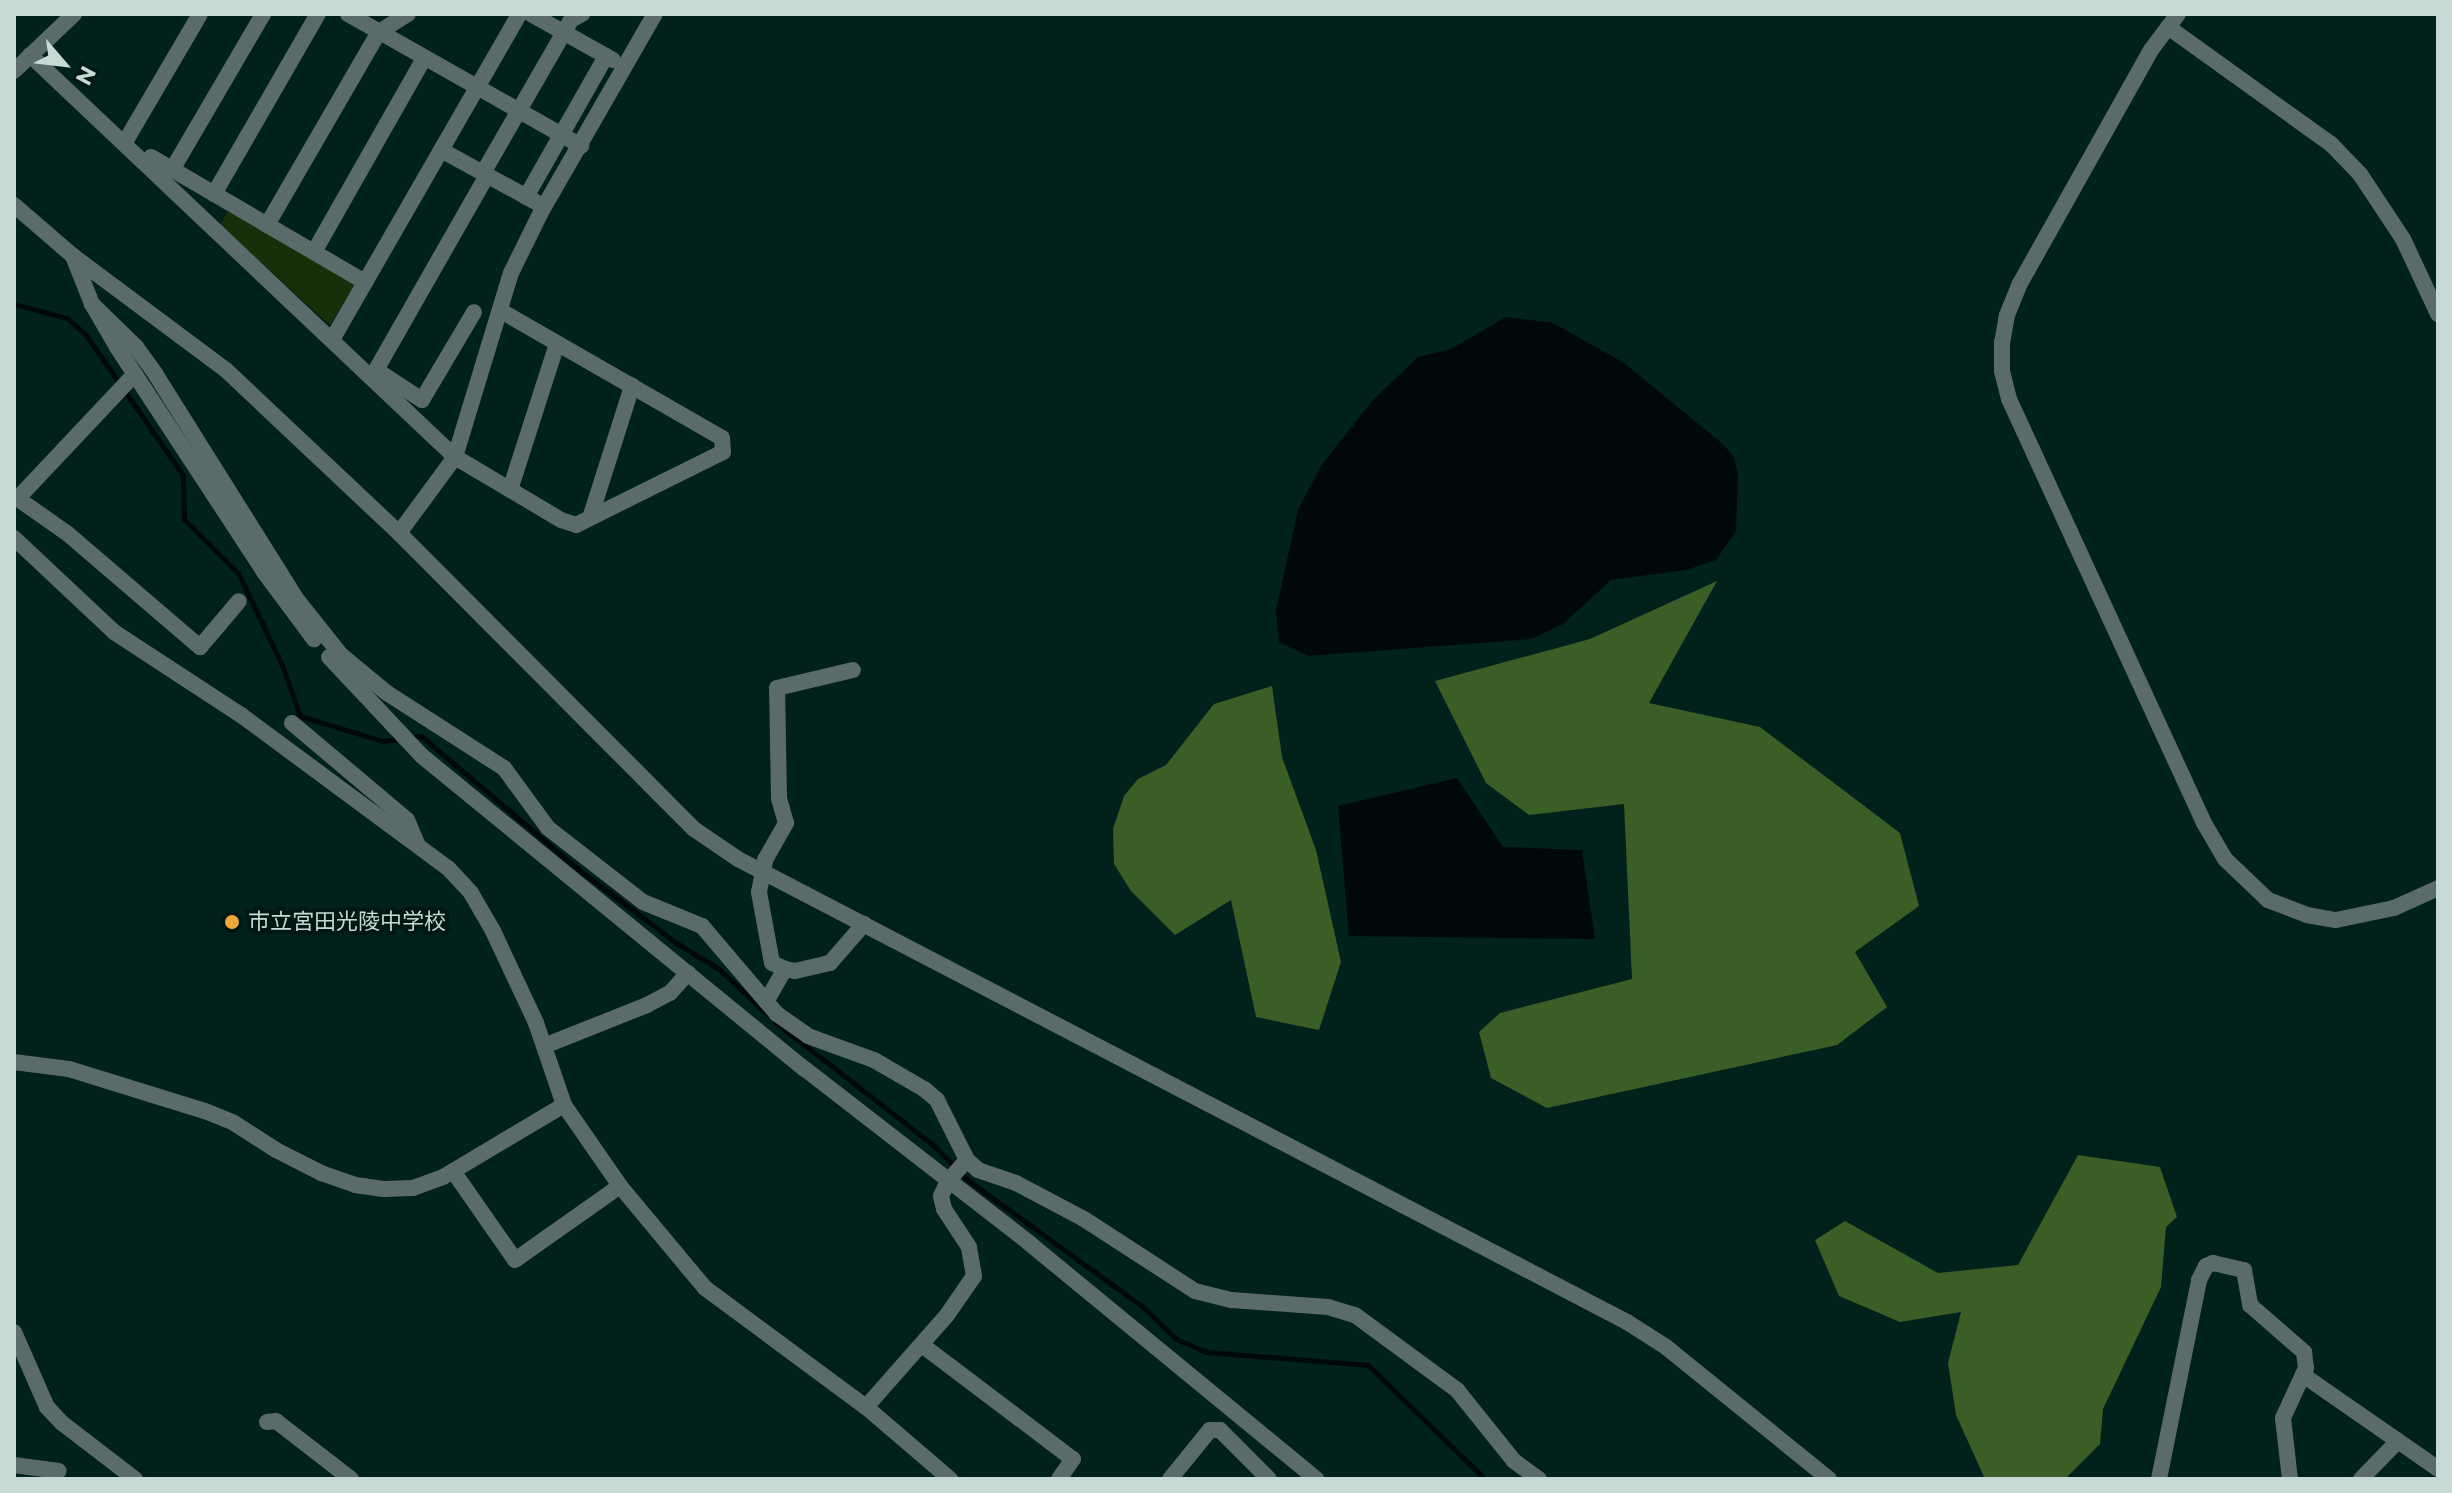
<!DOCTYPE html>
<meta charset="utf-8">
<style>
body{margin:0}
#map{position:relative;width:2452px;height:1493px;overflow:hidden;background:#01211b;font-family:Montserrat,"Noto Sans JP",sans-serif}
div>[style]{position:absolute}
[style*='--x']{left:calc(var(--x)*1px);top:calc(var(--y)*1px);width:calc(var(--w)*1px);rotate:calc(var(--a)*1deg)}
.green>*{inset:0;background:#183009}
.forest>*{inset:0;background:#3b5d26}
.water>*{inset:0;background:#01080b}
.stream>*{height:5px;margin:-2.5px;padding:0 2.5px;transform-origin:2.5px;border-radius:2.5px;background:#01080b}
.minor>*{height:16px;margin:-8px;padding:0 8px;transform-origin:8px;border-radius:8px;background:#5b6a6a}
.tertiary>*{height:16px;margin:-8px;padding:0 8px;transform-origin:8px;border-radius:8px;background:#5b6a6a}
.dots>*{width:22px;height:22px;translate:-50% -50%;box-sizing:border-box;border:4px solid #011712;border-radius:50%}
span{translate:-50% -50%;white-space:nowrap;text-align:center;line-height:1.15;-webkit-text-stroke:8px #011712;paint-order:stroke}
.poi-label{font-size:22px;color:#c7d9d4}
.left{translate:0 -50%;text-align:left}
.frame{position:absolute;inset:0;border:16px solid #c7d9d4;pointer-events:none}
.north{position:absolute;left:24px;top:24px;width:80px;height:80px;-webkit-text-stroke:6px #011712;paint-order:stroke;rotate:118deg;font-size:22px;font-weight:700;line-height:32px;text-align:center;color:#c7d9d4}
.north::after{content:'';display:block;margin:auto;width:28px;height:36px;background:#c7d9d4;clip-path:polygon(50% 0,100% 100%,50% 72%,0 100%)}
</style>
<div id="map">
<div class="green">
<div style="clip-path:polygon(229px 210px,354px 285px,330px 325px,220px 225px)"></div>
</div>
<div class="forest">
<div style="clip-path:polygon(1717px 581px,1649px 703px,1760px 727px,1900px 833px,1919px 906px,1855px 952px,1887px 1007px,1837px 1045px,1547px 1108px,1491px 1078px,1479px 1032px,1500px 1013px,1632px 979px,1624px 804px,1529px 815px,1486px 783px,1435px 681px,1590px 639px)"></div>
<div style="clip-path:polygon(1272px 686px,1282px 757px,1316px 850px,1341px 962px,1319px 1030px,1256px 1017px,1231px 900px,1175px 935px,1131px 891px,1114px 864px,1113px 829px,1124px 796px,1138px 779px,1166px 765px,1214px 704px)"></div>
<div style="clip-path:polygon(2078px 1155px,2160px 1167px,2177px 1217px,2166px 1227px,2161px 1287px,2103px 1409px,2100px 1444px,2065px 1479px,1985px 1479px,1956px 1415px,1948px 1363px,1961px 1312px,1900px 1322px,1839px 1296px,1815px 1240px,1845px 1221px,1938px 1273px,2018px 1265px)"></div>
</div>
<div class="water">
<div style="clip-path:polygon(1506px 317px,1553px 323px,1624px 363px,1724px 445px,1734px 458px,1738px 475px,1736px 531px,1716px 560px,1686px 570px,1611px 580px,1563px 624px,1531px 639px,1308px 656px,1279px 642px,1276px 610px,1298px 510px,1321px 466px,1372px 401px,1418px 357px,1451px 349px)"></div>
<div style="clip-path:polygon(1457px 778px,1503px 847px,1582px 850px,1595px 939px,1349px 936px,1338px 806px)"></div>
</div>
<div class="stream">
<div style="--x:14;--y:304;--w:55;--a:14.8"></div>
<div style="--x:67;--y:318;--w:25;--a:42"></div>
<div style="--x:86;--y:335;--w:170;--a:55.3"></div>
<div style="--x:183;--y:475;--w:44;--a:88.7"></div>
<div style="--x:184;--y:519;--w:76;--a:45"></div>
<div style="--x:238;--y:573;--w:102;--a:64.4"></div>
<div style="--x:282;--y:665;--w:54;--a:70.6"></div>
<div style="--x:300;--y:716;--w:87;--a:16.8"></div>
<div style="--x:383;--y:741;--w:16;--a:-7"></div>
<div style="--x:409;--y:738;--w:12;--a:-9"></div>
<div style="--x:421;--y:736;--w:206;--a:40.3"></div>
<div style="--x:578;--y:869;--w:125;--a:36.9"></div>
<div style="--x:678;--y:944;--w:48;--a:31.4"></div>
<div style="--x:719;--y:969;--w:67;--a:43.2"></div>
<div style="--x:775;--y:1022;--w:202;--a:37.9"></div>
<div style="--x:934;--y:1146;--w:49;--a:45"></div>
<div style="--x:969;--y:1181;--w:215;--a:35.9"></div>
<div style="--x:1143;--y:1307;--w:46;--a:44.1"></div>
<div style="--x:1176;--y:1339;--w:33;--a:23"></div>
<div style="--x:1206;--y:1352;--w:163;--a:4.6"></div>
<div style="--x:1368;--y:1365;--w:163;--a:44.3"></div>
</div>
<div class="minor">
<div style="--x:348;--y:14;--w:268;--a:29.5"></div>
<div style="--x:531;--y:14;--w:94;--a:29.3"></div>
<div style="--x:30;--y:55;--w:585;--a:43.41"></div>
<div style="--x:455;--y:457;--w:123;--a:30.7"></div>
<div style="--x:561;--y:520;--w:16;--a:18"></div>
<div style="--x:576;--y:525;--w:164;--a:-26.4"></div>
<div style="--x:723;--y:452;--w:14;--a:-94"></div>
<div style="--x:722;--y:438;--w:255;--a:-150.1"></div>
<div style="--x:125;--y:142;--w:148;--a:-59.6"></div>
<div style="--x:441;--y:150;--w:108;--a:28.7"></div>
<div style="--x:151;--y:157;--w:248;--a:30.3"></div>
<div style="--x:172;--y:170;--w:181;--a:-59.7"></div>
<div style="--x:483;--y:173;--w:163;--a:-60.1"></div>
<div style="--x:564;--y:32;--w:14;--a:-60"></div>
<div style="--x:571;--y:20;--w:13;--a:-29"></div>
<div style="--x:214;--y:194;--w:208;--a:-60"></div>
<div style="--x:526;--y:197;--w:162;--a:-60.4"></div>
<div style="--x:267;--y:225;--w:223;--a:-59.9"></div>
<div style="--x:379;--y:32;--w:34;--a:-32"></div>
<div style="--x:314;--y:252;--w:223;--a:-60.4"></div>
<div style="--x:73;--y:256;--w:52;--a:68.4"></div>
<div style="--x:92;--y:304;--w:50;--a:59.8"></div>
<div style="--x:117;--y:347;--w:269;--a:56.8"></div>
<div style="--x:264;--y:572;--w:84;--a:53.3"></div>
<div style="--x:92;--y:304;--w:62;--a:44.3"></div>
<div style="--x:136;--y:347;--w:34;--a:54"></div>
<div style="--x:156;--y:375;--w:267;--a:57.9"></div>
<div style="--x:298;--y:601;--w:69;--a:51.5"></div>
<div style="--x:341;--y:655;--w:60;--a:39.6"></div>
<div style="--x:387;--y:693;--w:139;--a:32.7"></div>
<div style="--x:504;--y:768;--w:74;--a:53.7"></div>
<div style="--x:548;--y:828;--w:120;--a:37.9"></div>
<div style="--x:643;--y:902;--w:64;--a:22.1"></div>
<div style="--x:702;--y:926;--w:116;--a:49.6"></div>
<div style="--x:777;--y:1014;--w:38;--a:35"></div>
<div style="--x:808;--y:1036;--w:70;--a:20"></div>
<div style="--x:874;--y:1060;--w:58;--a:30.1"></div>
<div style="--x:924;--y:1089;--w:17;--a:40"></div>
<div style="--x:937;--y:1100;--w:67;--a:63.4"></div>
<div style="--x:967;--y:1160;--w:15;--a:42"></div>
<div style="--x:978;--y:1170;--w:40;--a:18.9"></div>
<div style="--x:1016;--y:1183;--w:77;--a:27.9"></div>
<div style="--x:1084;--y:1219;--w:132;--a:33"></div>
<div style="--x:1195;--y:1291;--w:38;--a:14"></div>
<div style="--x:1232;--y:1300;--w:96;--a:4.2"></div>
<div style="--x:1328;--y:1307;--w:28;--a:17"></div>
<div style="--x:1355;--y:1315;--w:127;--a:36.3"></div>
<div style="--x:1457;--y:1390;--w:91;--a:51.2"></div>
<div style="--x:1514;--y:1461;--w:31;--a:36"></div>
<div style="--x:333;--y:338;--w:374;--a:-60.1"></div>
<div style="--x:376;--y:370;--w:55;--a:33.1"></div>
<div style="--x:422;--y:400;--w:102;--a:-59.4"></div>
<div style="--x:372;--y:377;--w:232;--a:-60.3"></div>
<div style="--x:510;--y:490;--w:153;--a:-72.2"></div>
<div style="--x:14;--y:496;--w:66;--a:35.1"></div>
<div style="--x:68;--y:534;--w:174;--a:40.6"></div>
<div style="--x:200;--y:647;--w:60;--a:-49.7"></div>
<div style="--x:18;--y:498;--w:170;--a:-46.7"></div>
<div style="--x:590;--y:518;--w:139;--a:-72.3"></div>
<div style="--x:399;--y:533;--w:94;--a:-53.6"></div>
<div style="--x:455;--y:457;--w:192;--a:-73.1"></div>
<div style="--x:511;--y:273;--w:68;--a:-63.8"></div>
<div style="--x:541;--y:212;--w:228;--a:-60.1"></div>
<div style="--x:14;--y:538;--w:137;--a:43.2"></div>
<div style="--x:114;--y:632;--w:152;--a:33.2"></div>
<div style="--x:241;--y:715;--w:257;--a:36.5"></div>
<div style="--x:448;--y:868;--w:34;--a:47"></div>
<div style="--x:471;--y:893;--w:44;--a:59.9"></div>
<div style="--x:493;--y:931;--w:102;--a:64.9"></div>
<div style="--x:536;--y:1023;--w:87;--a:71.1"></div>
<div style="--x:564;--y:1105;--w:98;--a:55.3"></div>
<div style="--x:620;--y:1186;--w:133;--a:50.2"></div>
<div style="--x:705;--y:1288;--w:200;--a:36.5"></div>
<div style="--x:866;--y:1407;--w:111;--a:40.6"></div>
<div style="--x:329;--y:657;--w:136;--a:46.8"></div>
<div style="--x:422;--y:756;--w:495;--a:39.3"></div>
<div style="--x:805;--y:1069;--w:284;--a:37.8"></div>
<div style="--x:1029;--y:1243;--w:372;--a:39.4"></div>
<div style="--x:292;--y:723;--w:150;--a:40.1"></div>
<div style="--x:407;--y:820;--w:26;--a:67"></div>
<div style="--x:785;--y:969;--w:10;--a:11"></div>
<div style="--x:795;--y:971;--w:36;--a:-13"></div>
<div style="--x:830;--y:963;--w:52;--a:-48.9"></div>
<div style="--x:767;--y:1000;--w:36;--a:-60"></div>
<div style="--x:785;--y:969;--w:14;--a:-155"></div>
<div style="--x:772;--y:963;--w:72;--a:-100.4"></div>
<div style="--x:759;--y:892;--w:33;--a:-79"></div>
<div style="--x:765;--y:860;--w:43;--a:-60.4"></div>
<div style="--x:786;--y:823;--w:26;--a:-106"></div>
<div style="--x:779;--y:798;--w:110;--a:-91"></div>
<div style="--x:777;--y:688;--w:78;--a:-13.3"></div>
<div style="--x:544;--y:1046;--w:111;--a:-21.7"></div>
<div style="--x:647;--y:1005;--w:26;--a:-28"></div>
<div style="--x:670;--y:993;--w:27;--a:-48"></div>
<div style="--x:14;--y:1062;--w:55;--a:7.3"></div>
<div style="--x:69;--y:1069;--w:142;--a:17.2"></div>
<div style="--x:205;--y:1111;--w:31;--a:22"></div>
<div style="--x:234;--y:1123;--w:50;--a:32.7"></div>
<div style="--x:276;--y:1150;--w:51;--a:27.1"></div>
<div style="--x:321;--y:1173;--w:36;--a:19"></div>
<div style="--x:355;--y:1185;--w:29;--a:8"></div>
<div style="--x:384;--y:1189;--w:29;--a:-2"></div>
<div style="--x:413;--y:1188;--w:32;--a:-20"></div>
<div style="--x:443;--y:1177;--w:141;--a:-30.8"></div>
<div style="--x:453;--y:1171;--w:108;--a:55.1"></div>
<div style="--x:515;--y:1260;--w:128;--a:-35.2"></div>
<div style="--x:922;--y:1345;--w:189;--a:37.1"></div>
<div style="--x:1073;--y:1459;--w:24;--a:125"></div>
<div style="--x:2303;--y:1375;--w:165;--a:34.8"></div>
<div style="--x:866;--y:1407;--w:123;--a:-48.6"></div>
<div style="--x:947;--y:1315;--w:47;--a:-55.3"></div>
<div style="--x:974;--y:1276;--w:29;--a:-100"></div>
<div style="--x:969;--y:1247;--w:45;--a:-123.3"></div>
<div style="--x:944;--y:1209;--w:13;--a:-103"></div>
<div style="--x:941;--y:1196;--w:17;--a:-65"></div>
<div style="--x:948;--y:1181;--w:28;--a:-48"></div>
<div style="--x:267;--y:1422;--w:9;--a:-6"></div>
<div style="--x:276;--y:1421;--w:95;--a:37.7"></div>
<div style="--x:14;--y:1465;--w:45;--a:7.6"></div>
<div style="--x:1170;--y:1479;--w:63;--a:-50.8"></div>
<div style="--x:1210;--y:1430;--w:10;--a:0"></div>
<div style="--x:1220;--y:1430;--w:69;--a:45"></div>
<div style="--x:2159;--y:1479;--w:203;--a:-78.6"></div>
<div style="--x:2199;--y:1280;--w:16;--a:-63"></div>
<div style="--x:2206;--y:1266;--w:8;--a:-23"></div>
<div style="--x:2213;--y:1263;--w:32;--a:13"></div>
<div style="--x:2244;--y:1270;--w:36;--a:80"></div>
<div style="--x:2250;--y:1305;--w:72;--a:41"></div>
<div style="--x:2304;--y:1352;--w:16;--a:83"></div>
<div style="--x:2306;--y:1368;--w:55;--a:114.7"></div>
<div style="--x:2283;--y:1418;--w:61;--a:83.5"></div>
<div style="--x:2361;--y:1479;--w:53;--a:-45.8"></div>
</div>
<div class="tertiary">
<div style="--x:2178;--y:14;--w:45;--a:126.9"></div>
<div style="--x:2151;--y:50;--w:267;--a:119.3"></div>
<div style="--x:2020;--y:283;--w:35;--a:112"></div>
<div style="--x:2007;--y:315;--w:27;--a:100"></div>
<div style="--x:2002;--y:342;--w:29;--a:90"></div>
<div style="--x:2002;--y:371;--w:29;--a:76"></div>
<div style="--x:2009;--y:399;--w:467;--a:65.3"></div>
<div style="--x:2204;--y:823;--w:42;--a:59.7"></div>
<div style="--x:2225;--y:859;--w:59;--a:43.6"></div>
<div style="--x:2268;--y:900;--w:42;--a:21"></div>
<div style="--x:2307;--y:915;--w:29;--a:10"></div>
<div style="--x:2336;--y:920;--w:59;--a:-11.7"></div>
<div style="--x:2394;--y:908;--w:48;--a:-24.4"></div>
<div style="--x:2168;--y:27;--w:201;--a:35.7"></div>
<div style="--x:2331;--y:144;--w:42;--a:46"></div>
<div style="--x:2360;--y:174;--w:78;--a:56.5"></div>
<div style="--x:2403;--y:239;--w:83;--a:65"></div>
<div style="--x:14;--y:71;--w:83;--a:-43.5"></div>
<div style="--x:14;--y:205;--w:78;--a:40.8"></div>
<div style="--x:73;--y:256;--w:191;--a:36.7"></div>
<div style="--x:226;--y:370;--w:238;--a:43.3"></div>
<div style="--x:399;--y:533;--w:418;--a:45.1"></div>
<div style="--x:694;--y:829;--w:53;--a:34.3"></div>
<div style="--x:738;--y:859;--w:1002;--a:27.51"></div>
<div style="--x:1627;--y:1322;--w:46;--a:32.7"></div>
<div style="--x:1666;--y:1347;--w:210;--a:39"></div>
<div style="--x:14;--y:1332;--w:82;--a:66.3"></div>
<div style="--x:47;--y:1407;--w:22;--a:47"></div>
<div style="--x:62;--y:1423;--w:92;--a:37.5"></div>
</div>
<div class="dots">
<div style="left:232px;top:922px;background:#eda83c"></div>
</div>
<div class="poi-label">
<span class="left" style="left:248px;top:922px">市立宮田光陵中学校</span>
</div>
<div class="frame"></div>
<div class="north">N</div>
</div>
